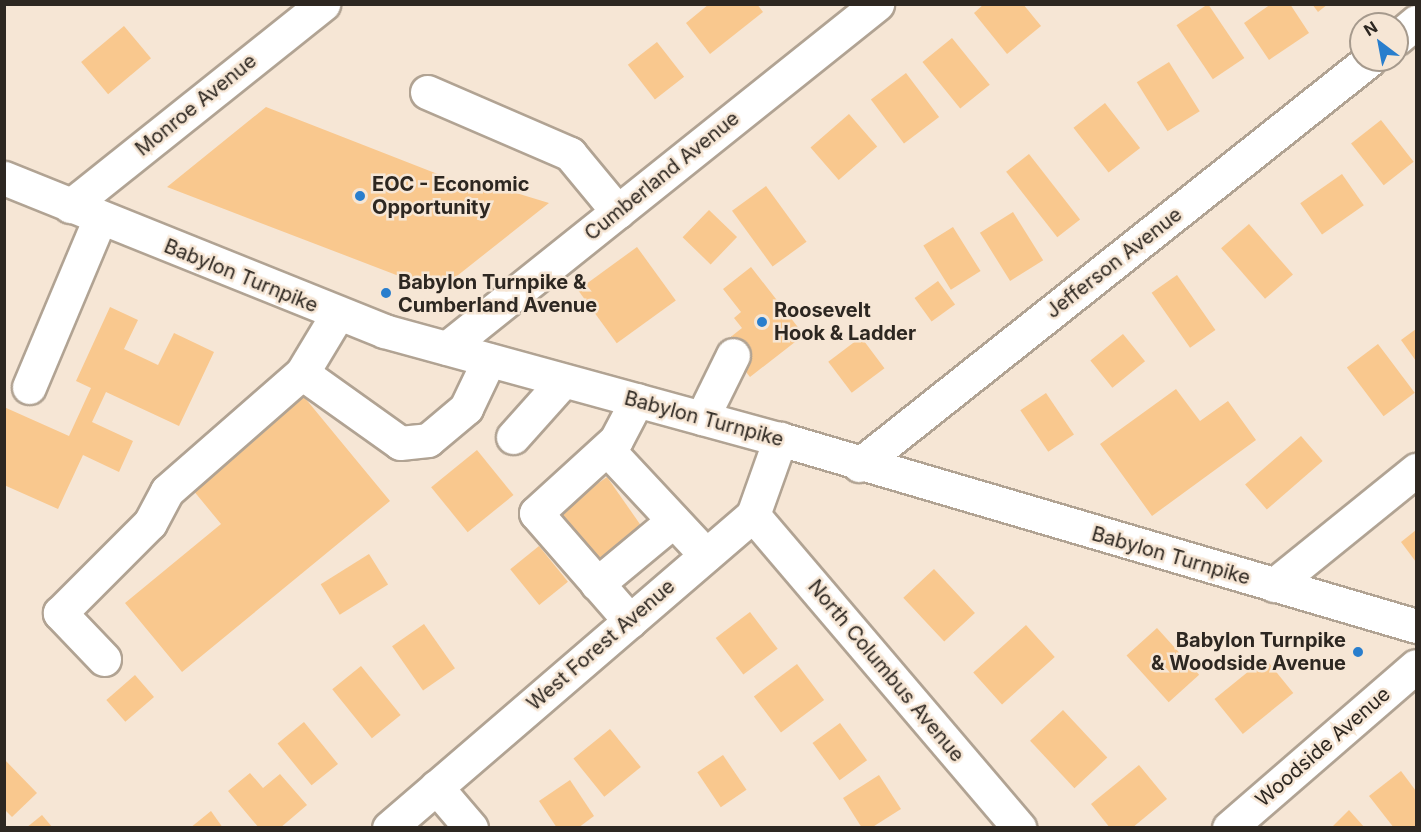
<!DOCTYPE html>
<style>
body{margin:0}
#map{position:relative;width:1421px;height:832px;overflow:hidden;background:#f6e6d5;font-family:Inter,sans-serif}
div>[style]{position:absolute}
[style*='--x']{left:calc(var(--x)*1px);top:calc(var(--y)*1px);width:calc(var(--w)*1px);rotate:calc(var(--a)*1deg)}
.building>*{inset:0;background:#f9c88e;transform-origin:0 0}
.roads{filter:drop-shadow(2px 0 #b1a393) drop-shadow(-2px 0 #b1a393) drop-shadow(0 2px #b1a393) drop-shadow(0 -2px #b1a393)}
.minor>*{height:33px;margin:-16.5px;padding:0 16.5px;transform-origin:16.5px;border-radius:16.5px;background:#fff}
.major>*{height:33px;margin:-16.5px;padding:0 16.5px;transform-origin:16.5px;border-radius:16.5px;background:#fff}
.dots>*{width:16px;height:16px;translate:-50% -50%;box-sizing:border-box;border:3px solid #f6e6d5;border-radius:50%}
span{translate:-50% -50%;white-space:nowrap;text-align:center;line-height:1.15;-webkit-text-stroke:5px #f6e6d5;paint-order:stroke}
.street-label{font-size:20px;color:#2d2721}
.poi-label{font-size:20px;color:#2d2721;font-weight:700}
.left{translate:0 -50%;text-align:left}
.right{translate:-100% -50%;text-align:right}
.frame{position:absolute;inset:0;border:6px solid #2d2721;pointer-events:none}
.north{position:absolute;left:1349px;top:12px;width:60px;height:60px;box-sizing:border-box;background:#f6e6d5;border:2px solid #a69a8d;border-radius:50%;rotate:328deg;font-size:16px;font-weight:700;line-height:24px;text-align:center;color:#2d2721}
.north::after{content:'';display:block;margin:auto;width:21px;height:27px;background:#297ecd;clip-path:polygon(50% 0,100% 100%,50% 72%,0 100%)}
</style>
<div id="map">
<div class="building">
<div style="clip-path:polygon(709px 4px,757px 4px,763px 12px,710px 54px,686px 23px)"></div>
<div style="clip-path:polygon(984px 4px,1023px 4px,1041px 26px,1007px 54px,974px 13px)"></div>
<div style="left:1208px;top:4px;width:65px;height:38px;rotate:56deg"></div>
<div style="clip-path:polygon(1271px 4px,1290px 4px,1309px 33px,1269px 60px,1244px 23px)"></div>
<div style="clip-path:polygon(1312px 4px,1328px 4px,1318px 12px)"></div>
<div style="left:124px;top:26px;width:42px;height:56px;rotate:50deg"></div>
<div style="left:952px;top:38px;width:60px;height:38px;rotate:51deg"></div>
<div style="left:657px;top:42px;width:44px;height:37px;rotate:52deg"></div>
<div style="left:1169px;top:62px;width:58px;height:38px;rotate:58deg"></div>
<div style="left:906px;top:73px;width:55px;height:44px;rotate:53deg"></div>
<div style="left:1105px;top:103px;width:57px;height:40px;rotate:52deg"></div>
<div style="clip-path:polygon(266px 107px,476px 189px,484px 183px,549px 203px,438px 291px,167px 187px)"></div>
<div style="left:849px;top:114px;width:43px;height:51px;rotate:49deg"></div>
<div style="left:1381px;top:120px;width:53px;height:38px;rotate:52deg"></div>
<div style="left:1029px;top:154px;width:83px;height:29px;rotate:52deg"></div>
<div style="left:1342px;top:174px;width:38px;height:51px;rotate:55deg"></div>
<div style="left:766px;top:186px;width:69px;height:42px;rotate:54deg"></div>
<div style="left:709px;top:210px;width:39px;height:38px;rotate:44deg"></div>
<div style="left:1013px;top:212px;width:57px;height:39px;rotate:58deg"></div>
<div style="left:1249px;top:224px;width:67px;height:37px;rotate:49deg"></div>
<div style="left:953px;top:227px;width:52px;height:35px;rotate:58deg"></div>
<div style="left:637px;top:247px;width:66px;height:73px;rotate:54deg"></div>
<div style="clip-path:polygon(751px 267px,804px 335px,750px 377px,723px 343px,742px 328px,734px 318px,741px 312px,723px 289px)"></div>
<div style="left:1177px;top:275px;width:67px;height:31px;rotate:55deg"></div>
<div style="left:938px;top:281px;width:29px;height:29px;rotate:54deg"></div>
<div style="clip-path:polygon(110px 307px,138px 320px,124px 349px,158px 365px,174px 333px,214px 352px,179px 426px,106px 392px,92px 422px,133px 441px,119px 472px,83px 455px,58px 509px,4px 485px,4px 407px,69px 436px,91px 388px,76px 381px)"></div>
<div style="clip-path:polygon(1416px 329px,1416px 361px,1401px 340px)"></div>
<div style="left:1123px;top:334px;width:35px;height:42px;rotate:51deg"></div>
<div style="left:861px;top:337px;width:39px;height:41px;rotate:53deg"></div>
<div style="left:1378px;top:344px;width:61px;height:39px;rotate:53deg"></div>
<div style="clip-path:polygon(1176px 389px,1200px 421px,1228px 401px,1256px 440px,1152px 516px,1100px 444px)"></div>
<div style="clip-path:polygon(300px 392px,390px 501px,182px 672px,125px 603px,221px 524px,188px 484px)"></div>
<div style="left:1046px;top:393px;width:50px;height:31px;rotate:56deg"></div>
<div style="left:1301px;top:436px;width:33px;height:74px;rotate:49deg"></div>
<div style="left:477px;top:450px;width:58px;height:59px;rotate:51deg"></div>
<div style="left:607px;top:477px;width:67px;height:65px;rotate:55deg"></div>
<div style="clip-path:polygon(1416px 530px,1416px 562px,1401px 542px)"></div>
<div style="left:539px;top:546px;width:46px;height:37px;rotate:51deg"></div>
<div style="left:369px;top:554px;width:36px;height:57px;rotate:58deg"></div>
<div style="left:934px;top:569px;width:60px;height:42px;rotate:47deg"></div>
<div style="left:750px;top:612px;width:46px;height:43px;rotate:53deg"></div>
<div style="left:424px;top:624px;width:54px;height:39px;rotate:55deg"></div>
<div style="left:1026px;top:625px;width:43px;height:71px;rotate:48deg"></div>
<div style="left:1157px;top:628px;width:63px;height:41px;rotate:48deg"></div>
<div style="left:1265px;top:658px;width:45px;height:65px;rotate:51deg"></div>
<div style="left:797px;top:664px;width:45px;height:54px;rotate:53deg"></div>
<div style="left:361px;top:666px;width:63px;height:37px;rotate:51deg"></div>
<div style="left:135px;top:675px;width:29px;height:38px;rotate:49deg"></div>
<div style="left:1063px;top:710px;width:65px;height:45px;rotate:47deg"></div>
<div style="left:304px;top:722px;width:54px;height:34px;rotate:51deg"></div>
<div style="left:840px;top:723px;width:46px;height:34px;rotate:54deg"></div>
<div style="left:610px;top:729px;width:49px;height:47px;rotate:51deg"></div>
<div style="left:723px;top:755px;width:42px;height:31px;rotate:56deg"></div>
<div style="clip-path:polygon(4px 759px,37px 793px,12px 817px,4px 809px)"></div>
<div style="clip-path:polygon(1139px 765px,1167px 799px,1132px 828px,1110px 828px,1091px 804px)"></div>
<div style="clip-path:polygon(1401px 771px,1416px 791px,1416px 828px,1394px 828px,1369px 796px)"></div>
<div style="clip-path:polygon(250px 773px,263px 788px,280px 774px,307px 805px,280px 828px,259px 828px,228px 791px)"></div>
<div style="clip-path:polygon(879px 775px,901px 809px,871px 828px,862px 828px,843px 798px)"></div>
<div style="clip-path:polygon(570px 780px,594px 816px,578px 828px,557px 828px,539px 801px)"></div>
<div style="clip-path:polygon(1349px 810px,1365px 828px,1331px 828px)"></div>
<div style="clip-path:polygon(211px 811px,223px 828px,190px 828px)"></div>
<div style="clip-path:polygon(42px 815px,53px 828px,26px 828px)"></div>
</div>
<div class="roads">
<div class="minor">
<div style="--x:1397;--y:38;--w:25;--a:-40"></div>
<div style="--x:427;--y:92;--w:156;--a:23.4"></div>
<div style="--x:570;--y:154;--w:75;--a:50.4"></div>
<div style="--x:70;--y:206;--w:324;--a:-38.6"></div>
<div style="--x:447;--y:348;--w:551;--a:-38.66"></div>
<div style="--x:302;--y:373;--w:68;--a:-58.9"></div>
<div style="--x:29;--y:387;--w:183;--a:-67.2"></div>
<div style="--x:702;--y:418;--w:70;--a:-63.8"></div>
<div style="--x:513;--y:437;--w:75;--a:-48.2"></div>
<div style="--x:607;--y:449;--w:145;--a:47"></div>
<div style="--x:859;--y:465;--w:651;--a:-38.45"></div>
<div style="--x:753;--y:515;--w:411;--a:49.6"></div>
<div style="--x:597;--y:584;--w:99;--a:-39.7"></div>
<div style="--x:1274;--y:585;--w:183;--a:-39"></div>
<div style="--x:630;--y:621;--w:143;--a:-131"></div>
<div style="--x:536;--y:513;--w:108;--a:-42.4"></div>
<div style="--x:616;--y:440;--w:45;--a:-62.3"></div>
<div style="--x:104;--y:659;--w:64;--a:-133.7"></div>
<div style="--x:60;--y:613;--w:127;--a:-45"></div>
<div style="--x:150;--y:523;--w:36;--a:-62"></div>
<div style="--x:167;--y:491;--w:179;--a:-41.2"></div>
<div style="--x:302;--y:373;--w:120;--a:35.5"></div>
<div style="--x:400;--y:443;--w:28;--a:-6"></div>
<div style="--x:428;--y:440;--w:50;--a:-40.1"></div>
<div style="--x:466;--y:408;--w:53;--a:-64.4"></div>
<div style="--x:436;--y:787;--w:54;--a:49.5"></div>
<div style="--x:389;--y:828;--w:480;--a:-40.7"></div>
<div style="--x:753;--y:515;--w:81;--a:-70.4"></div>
<div style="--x:1229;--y:828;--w:247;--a:-40.9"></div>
</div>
<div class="major">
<div style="--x:4;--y:178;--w:410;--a:21.9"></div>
<div style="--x:384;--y:331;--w:410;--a:15.3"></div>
<div style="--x:780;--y:439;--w:663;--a:16.38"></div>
</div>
</div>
<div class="dots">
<div style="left:360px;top:196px;background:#297ecd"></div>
<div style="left:386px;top:293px;background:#297ecd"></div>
<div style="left:762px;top:322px;background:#297ecd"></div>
<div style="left:1358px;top:652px;background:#297ecd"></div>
</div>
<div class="street-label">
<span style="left:196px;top:105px;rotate:-39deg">Monroe Avenue</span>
<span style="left:662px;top:176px;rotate:-39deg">Cumberland Avenue</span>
<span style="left:1114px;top:263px;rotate:-38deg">Jefferson Avenue</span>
<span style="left:241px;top:276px;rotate:22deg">Babylon Turnpike</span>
<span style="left:704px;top:419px;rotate:15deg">Babylon Turnpike</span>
<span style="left:1171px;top:556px;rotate:16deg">Babylon Turnpike</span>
<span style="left:601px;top:645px;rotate:-41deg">West Forest Avenue</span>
<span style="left:886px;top:671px;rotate:50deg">North Columbus Avenue</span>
<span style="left:1323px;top:747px;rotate:-41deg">Woodside Avenue</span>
</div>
<div class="poi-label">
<span class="left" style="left:372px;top:196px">EOC - Economic<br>Opportunity</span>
<span class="left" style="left:398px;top:294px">Babylon Turnpike &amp;<br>Cumberland Avenue</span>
<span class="left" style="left:774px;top:322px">Roosevelt<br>Hook &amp; Ladder</span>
<span class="right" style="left:1346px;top:652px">Babylon Turnpike<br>&amp; Woodside Avenue</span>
</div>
<div class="frame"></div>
<div class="north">N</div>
</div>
